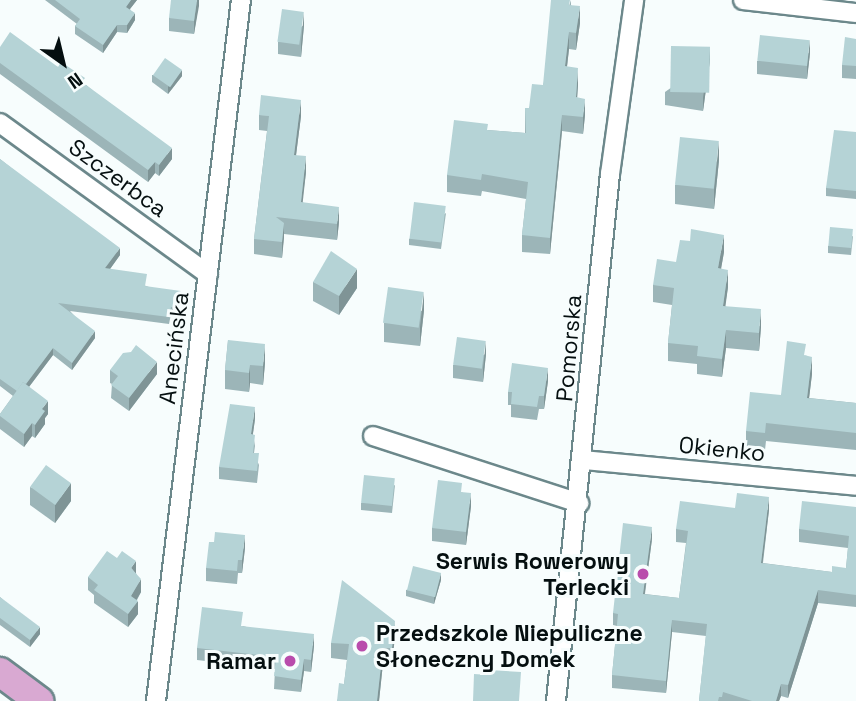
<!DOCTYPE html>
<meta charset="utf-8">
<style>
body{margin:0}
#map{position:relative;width:856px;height:701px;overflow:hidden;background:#f7fdfd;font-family:"Space Grotesk",sans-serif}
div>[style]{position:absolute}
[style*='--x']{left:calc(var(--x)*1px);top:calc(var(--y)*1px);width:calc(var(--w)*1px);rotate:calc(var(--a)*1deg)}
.roads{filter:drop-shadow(2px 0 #6c888b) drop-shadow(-2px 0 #6c888b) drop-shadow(0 2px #6c888b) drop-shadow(0 -2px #6c888b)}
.street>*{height:18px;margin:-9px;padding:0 9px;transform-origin:9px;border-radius:9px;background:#fff}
.primary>*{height:28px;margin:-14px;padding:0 14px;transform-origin:14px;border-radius:14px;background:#d9a9d2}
.wall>*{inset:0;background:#9cb5b8}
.shaded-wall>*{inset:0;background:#7f9496}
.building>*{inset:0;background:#b5d3d6;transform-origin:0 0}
.dots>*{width:19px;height:19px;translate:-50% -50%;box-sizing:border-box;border:4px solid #f7fdfd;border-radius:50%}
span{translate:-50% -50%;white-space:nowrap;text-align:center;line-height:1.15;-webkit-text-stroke:6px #f7fdfd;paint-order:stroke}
.street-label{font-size:23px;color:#050f10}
.poi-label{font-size:23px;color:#050f10;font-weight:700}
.right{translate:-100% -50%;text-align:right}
.left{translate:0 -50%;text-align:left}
.north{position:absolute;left:28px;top:28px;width:70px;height:70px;-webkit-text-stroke:5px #f7fdfd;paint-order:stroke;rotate:146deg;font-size:19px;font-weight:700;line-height:28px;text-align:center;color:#050f10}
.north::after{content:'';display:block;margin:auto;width:24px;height:32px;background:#050f10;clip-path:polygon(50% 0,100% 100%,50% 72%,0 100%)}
</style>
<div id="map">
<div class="roads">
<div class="street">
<div style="--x:743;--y:0;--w:114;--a:6.6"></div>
<div style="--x:0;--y:123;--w:257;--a:36"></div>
<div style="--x:373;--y:436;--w:217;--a:18"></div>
<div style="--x:583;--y:460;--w:274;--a:5.4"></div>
<div style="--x:156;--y:701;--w:706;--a:-83.09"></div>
<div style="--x:556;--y:701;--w:530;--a:-84.15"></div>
<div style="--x:610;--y:174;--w:176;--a:-82.1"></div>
</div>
<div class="primary">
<div style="--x:0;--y:672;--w:49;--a:36.6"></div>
</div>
</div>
<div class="wall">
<div style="clip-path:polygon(45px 0,137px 0,130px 9px,135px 20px,127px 33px,117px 32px,103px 53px,75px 34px,75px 26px,77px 24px)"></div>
<div style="clip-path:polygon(199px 0,194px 34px,169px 31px,169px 18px)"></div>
<div style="clip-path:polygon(571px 0,571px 5px,580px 23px,576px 50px,569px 49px,567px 67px,578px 85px,577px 98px,585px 115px,583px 134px,562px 131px,550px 254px,522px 252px,522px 235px,526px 199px,482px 191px,481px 196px,447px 192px,447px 175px,488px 130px,525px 133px,525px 108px,529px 108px,543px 85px)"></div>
<div style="clip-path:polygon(304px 25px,301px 57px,278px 54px,278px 42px)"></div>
<div style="clip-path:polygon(856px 39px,856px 79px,842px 78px,842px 65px)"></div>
<div style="clip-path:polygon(0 47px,58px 67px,85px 84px,172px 159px,159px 176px,155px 173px,148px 182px,0 74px)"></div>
<div style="clip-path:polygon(810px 53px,807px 79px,757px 74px,757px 61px)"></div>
<div style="clip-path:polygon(710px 60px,703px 111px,665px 105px,665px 92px)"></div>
<div style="clip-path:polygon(152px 75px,182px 76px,168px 94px,152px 82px)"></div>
<div style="clip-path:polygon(259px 115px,301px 116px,296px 155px,306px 172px,302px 202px,339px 222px,337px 240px,284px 234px,282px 258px,254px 254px,254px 239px,267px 131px,259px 130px)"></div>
<div style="clip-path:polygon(856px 132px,856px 199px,826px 196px,826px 188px)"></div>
<div style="clip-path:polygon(0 159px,120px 255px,110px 269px,146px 286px,181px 298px,178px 315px,171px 314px,169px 324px,70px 311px,95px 338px,72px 370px,53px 355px,29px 387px,48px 414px,45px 418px,45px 424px,35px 438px,32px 436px,24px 447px,0 429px,0 414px,13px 396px,0 386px)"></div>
<div style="clip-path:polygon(719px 160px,714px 209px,675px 204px,675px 185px)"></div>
<div style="clip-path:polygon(446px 213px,441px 249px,409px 245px,409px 239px)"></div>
<div style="clip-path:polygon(853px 236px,851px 255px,828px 253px,828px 246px)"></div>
<div style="clip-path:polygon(724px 252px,721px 268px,728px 287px,725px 306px,761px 327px,759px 351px,726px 348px,722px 377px,697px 374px,697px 364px,668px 361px,668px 343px,672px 305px,653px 302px,653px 285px,676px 262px)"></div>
<div style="clip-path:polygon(313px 282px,357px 288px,339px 315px,313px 301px)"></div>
<div style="clip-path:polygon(424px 310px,420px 346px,384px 342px,384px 323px)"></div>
<div style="clip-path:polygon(228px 340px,265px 363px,263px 385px,250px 383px,249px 392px,225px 389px,225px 370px)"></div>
<div style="clip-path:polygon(486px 354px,483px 382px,453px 378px,453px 365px)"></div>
<div style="clip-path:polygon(806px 355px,812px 374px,809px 398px,856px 403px,856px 450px,766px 441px,765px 450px,746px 449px,746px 431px,781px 395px)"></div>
<div style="clip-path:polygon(110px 370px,157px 374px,129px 411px,111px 398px,112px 384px,110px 383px)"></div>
<div style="clip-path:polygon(548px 381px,544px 409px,539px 409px,537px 420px,511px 417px,511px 405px,508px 405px,508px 392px)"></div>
<div style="clip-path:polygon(255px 419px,253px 434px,255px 446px,254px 453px,259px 465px,257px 483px,219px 479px,219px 467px)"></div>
<div style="clip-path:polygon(395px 485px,392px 513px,361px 510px,361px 503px)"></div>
<div style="clip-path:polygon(30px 487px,71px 501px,55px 523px,30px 505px)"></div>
<div style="clip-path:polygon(462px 492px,471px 506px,466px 545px,432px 541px,432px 528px)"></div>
<div style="clip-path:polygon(856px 507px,856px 607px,818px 603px,788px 698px,781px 696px,779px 701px,699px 701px,706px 636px,672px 632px,666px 693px,612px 688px,612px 675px,617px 626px,613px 625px,613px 613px,652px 539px,645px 594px,679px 598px,686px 543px,676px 542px,676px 529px,735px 508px,769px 510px,763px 563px,832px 572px,846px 568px,848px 548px,799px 542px,799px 529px)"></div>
<div style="clip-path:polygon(245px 548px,242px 573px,238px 573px,237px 584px,206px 581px,206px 568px)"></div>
<div style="clip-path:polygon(136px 573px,141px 592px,137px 600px,138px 614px,128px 627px,94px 603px,94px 595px,88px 590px,88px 577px)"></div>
<div style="clip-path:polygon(441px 580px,434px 604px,406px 596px,406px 590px)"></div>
<div style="clip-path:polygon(0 597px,40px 634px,30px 647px,0 625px)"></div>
<div style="clip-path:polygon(243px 626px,314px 646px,311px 672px,304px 671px,301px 692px,274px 689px,275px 669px,197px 660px,197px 648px)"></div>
<div style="clip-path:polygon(395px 636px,392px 664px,383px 663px,379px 701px,337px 701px,344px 684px,347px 660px,331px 658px,331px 643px)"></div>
</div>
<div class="shaded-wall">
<div style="clip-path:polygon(131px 0,137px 0,126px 14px,126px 7px)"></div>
<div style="clip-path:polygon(197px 0,199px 0,199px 6px,194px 34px,194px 21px)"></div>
<div style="clip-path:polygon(580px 6px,580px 23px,576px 50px,576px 33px)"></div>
<div style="clip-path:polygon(304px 12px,304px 25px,301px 57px,301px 44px)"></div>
<div style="clip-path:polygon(135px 13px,135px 20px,127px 33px,127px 25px)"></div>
<div style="clip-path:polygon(117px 25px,117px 32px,103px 53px,103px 45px)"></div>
<div style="clip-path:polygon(569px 32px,569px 49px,565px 83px,565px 66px)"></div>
<div style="clip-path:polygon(810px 40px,810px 53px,807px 79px,807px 66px)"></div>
<div style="clip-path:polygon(710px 47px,710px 60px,703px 111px,703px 98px)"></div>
<div style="clip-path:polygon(578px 68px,578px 85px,576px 114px,576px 97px)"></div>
<div style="clip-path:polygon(182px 70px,182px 76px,168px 94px,168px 87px)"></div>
<div style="clip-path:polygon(585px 99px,585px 115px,583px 134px,583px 117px)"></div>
<div style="clip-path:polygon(301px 100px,301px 116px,294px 171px,294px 155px)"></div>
<div style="clip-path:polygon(562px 115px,562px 131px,550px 254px,550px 238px)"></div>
<div style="clip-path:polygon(719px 141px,719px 160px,714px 209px,714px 190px)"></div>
<div style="clip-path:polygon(172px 148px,172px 159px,159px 176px,159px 165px)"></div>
<div style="clip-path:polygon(306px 156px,306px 172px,301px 218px,301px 202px)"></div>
<div style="clip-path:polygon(155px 162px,155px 173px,148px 182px,148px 170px)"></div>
<div style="clip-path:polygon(339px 207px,339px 222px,337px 240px,337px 224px)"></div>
<div style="clip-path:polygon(284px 223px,284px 238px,282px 258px,282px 242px)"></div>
<div style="clip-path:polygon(724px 235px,724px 252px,718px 286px,718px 268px)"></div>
<div style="clip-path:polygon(120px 248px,120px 255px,105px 276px,105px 268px)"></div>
<div style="clip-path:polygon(357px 269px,357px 288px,339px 315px,339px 296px)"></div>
<div style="clip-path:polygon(728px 270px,728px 287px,723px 324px,723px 306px)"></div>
<div style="clip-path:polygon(424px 292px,424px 310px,420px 346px,420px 327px)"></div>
<div style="clip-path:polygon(761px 309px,761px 327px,759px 351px,759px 333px)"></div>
<div style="clip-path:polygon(726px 330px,726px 348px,722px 377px,722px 359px)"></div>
<div style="clip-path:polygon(95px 331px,95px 338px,72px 370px,72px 363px)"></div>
<div style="clip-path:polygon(486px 341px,486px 354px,483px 382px,483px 369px)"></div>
<div style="clip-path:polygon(265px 344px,265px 363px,263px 385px,263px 366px)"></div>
<div style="clip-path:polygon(53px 348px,53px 355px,19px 400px,19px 393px)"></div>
<div style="clip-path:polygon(812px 357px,812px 374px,807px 415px,807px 398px)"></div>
<div style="clip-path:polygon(157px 362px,157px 374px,129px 411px,129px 398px)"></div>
<div style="clip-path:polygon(250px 365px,250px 383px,249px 392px,249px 373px)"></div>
<div style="clip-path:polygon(548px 368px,548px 381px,544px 409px,544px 396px)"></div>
<div style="clip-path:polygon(48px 401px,48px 414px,45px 418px,45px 424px,35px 438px,35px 425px,42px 409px)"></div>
<div style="clip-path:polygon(255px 407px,255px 419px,251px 446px,251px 434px)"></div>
<div style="clip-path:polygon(32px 423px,32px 436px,24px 447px,24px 434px)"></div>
<div style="clip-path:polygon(71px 483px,71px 501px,55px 523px,55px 505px)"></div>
<div style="clip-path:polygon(471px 493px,471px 506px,466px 545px,466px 532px)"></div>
<div style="clip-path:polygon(769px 497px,769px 510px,761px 575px,761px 563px)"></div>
<div style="clip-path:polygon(652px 527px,652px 539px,643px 606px,643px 594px)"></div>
<div style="clip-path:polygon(245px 535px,245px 548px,242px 573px,242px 560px)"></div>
<div style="clip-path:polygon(136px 561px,136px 574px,131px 568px)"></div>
<div style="clip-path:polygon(441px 573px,441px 580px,434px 604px,434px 597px)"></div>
<div style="clip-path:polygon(141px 579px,141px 592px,131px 609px,131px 596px)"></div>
<div style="clip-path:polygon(818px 590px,818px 603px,788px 698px,788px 685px)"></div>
<div style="clip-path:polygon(138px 601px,138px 614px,128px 627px,128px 614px)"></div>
<div style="clip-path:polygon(672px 620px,672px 632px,666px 693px,666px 681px)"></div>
<div style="clip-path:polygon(395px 621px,395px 636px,392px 664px,392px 648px)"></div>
<div style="clip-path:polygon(40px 627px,40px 634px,30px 647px,30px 640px)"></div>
<div style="clip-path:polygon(314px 634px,314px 646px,311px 672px,311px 660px)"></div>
<div style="clip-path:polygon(383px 648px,383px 663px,379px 701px,377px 701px)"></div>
<div style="clip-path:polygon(304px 659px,304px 671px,301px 692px,301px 680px)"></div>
<div style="clip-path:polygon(781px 684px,781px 696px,779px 701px,776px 701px)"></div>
</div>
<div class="building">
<div style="clip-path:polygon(55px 0,131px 0,126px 7px,135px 13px,127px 25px,117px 25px,103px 45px,75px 26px,80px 19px)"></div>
<div style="clip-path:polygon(171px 0,197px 0,194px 21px,169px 18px)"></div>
<div style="clip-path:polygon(551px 0,570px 0,569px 5px,580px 6px,576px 33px,569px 32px,565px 66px,578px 68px,576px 97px,585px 99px,583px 117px,562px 115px,550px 238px,522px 235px,528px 182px,482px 174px,481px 180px,447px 175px,454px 120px,488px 124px,487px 130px,526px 133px,525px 108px,529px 108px,532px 84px,543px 85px)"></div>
<div style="left:282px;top:9px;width:22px;height:33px;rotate:8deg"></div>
<div style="clip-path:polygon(10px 32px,58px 67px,61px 62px,85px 78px,82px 82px,172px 148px,159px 165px,155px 162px,148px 170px,0 63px,0 47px)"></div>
<div style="left:760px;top:35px;width:50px;height:26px;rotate:6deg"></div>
<div style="clip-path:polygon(845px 37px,856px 39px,856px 66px,842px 65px)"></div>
<div style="left:671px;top:46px;width:39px;height:46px;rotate:1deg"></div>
<div style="left:165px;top:58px;width:21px;height:21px;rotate:35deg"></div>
<div style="clip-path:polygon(261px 95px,301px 100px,294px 155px,306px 156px,301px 202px,339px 207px,337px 224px,276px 217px,284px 223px,282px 242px,254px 239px,269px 116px,259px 115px)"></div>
<div style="clip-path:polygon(834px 130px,856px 132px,856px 191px,826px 188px)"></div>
<div style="left:680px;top:137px;width:39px;height:48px;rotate:6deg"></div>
<div style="clip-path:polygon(0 159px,120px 248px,105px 268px,147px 274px,145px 286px,181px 291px,178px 308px,171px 307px,169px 317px,58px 303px,95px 331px,72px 363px,53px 348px,26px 384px,23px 382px,17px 391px,0 379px)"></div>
<div style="left:414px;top:202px;width:32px;height:37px;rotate:7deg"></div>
<div style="left:830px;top:227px;width:23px;height:19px;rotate:5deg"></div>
<div style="clip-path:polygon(691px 229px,724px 235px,718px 268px,728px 270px,723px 306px,761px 309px,759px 333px,726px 330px,722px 359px,697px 356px,698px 346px,668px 343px,674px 288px,653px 285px,657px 259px,676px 262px,680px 240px,690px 241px)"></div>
<div style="clip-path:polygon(331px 251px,357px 269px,339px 296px,313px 282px)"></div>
<div style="left:388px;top:287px;width:36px;height:36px;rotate:8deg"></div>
<div style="left:457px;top:337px;width:29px;height:28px;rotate:8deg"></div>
<div style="clip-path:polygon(228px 340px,265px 344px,263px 366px,250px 365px,249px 373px,225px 370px)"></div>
<div style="clip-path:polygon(787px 341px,806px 344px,804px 355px,812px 357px,807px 398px,856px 403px,856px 433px,766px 423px,765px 433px,746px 431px,750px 392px,781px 395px)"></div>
<div style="clip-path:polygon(136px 345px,157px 362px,129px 398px,111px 385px,118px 376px,110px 370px,123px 353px,131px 352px)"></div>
<div style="clip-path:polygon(512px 363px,548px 368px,544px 396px,539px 396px,537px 407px,511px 404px,512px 392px,508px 392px)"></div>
<div style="clip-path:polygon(23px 382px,48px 401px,42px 409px,45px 411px,35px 425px,32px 423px,24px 434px,0 416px,0 414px)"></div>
<div style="clip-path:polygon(230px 404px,255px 407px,251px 434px,255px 435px,253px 453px,259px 453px,257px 471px,219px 467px)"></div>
<div style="left:46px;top:465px;width:31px;height:27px;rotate:36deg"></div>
<div style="left:364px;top:475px;width:31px;height:28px;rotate:6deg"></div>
<div style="clip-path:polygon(438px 480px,462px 483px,461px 492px,471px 493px,466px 532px,432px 528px)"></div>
<div style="clip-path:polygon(737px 493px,769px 497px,761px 563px,832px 572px,832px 566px,846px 568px,849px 536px,799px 529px,802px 501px,856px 507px,856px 595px,818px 590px,788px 685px,781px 684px,776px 701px,752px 701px,723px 692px,722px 697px,719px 697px,718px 701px,699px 701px,707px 624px,672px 620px,666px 681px,612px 675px,618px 614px,613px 613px,623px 523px,652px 527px,643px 594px,679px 598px,688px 531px,676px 529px,680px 501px,735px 508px)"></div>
<div style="clip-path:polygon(215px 532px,245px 535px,242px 560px,238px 560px,237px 571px,206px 568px,209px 542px,214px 542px)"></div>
<div style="clip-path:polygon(107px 551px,117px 558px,122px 551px,136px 561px,131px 568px,141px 579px,131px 596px,138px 601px,128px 614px,94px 590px,98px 585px,88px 577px)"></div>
<div style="left:413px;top:566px;width:29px;height:25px;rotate:14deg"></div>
<div style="clip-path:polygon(342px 580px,395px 621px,392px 648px,383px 648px,377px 701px,337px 701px,339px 683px,344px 684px,349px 644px,331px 643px)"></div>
<div style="clip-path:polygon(0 597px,40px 627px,30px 640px,0 618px)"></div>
<div style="clip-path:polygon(202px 607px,243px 612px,241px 626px,314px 634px,311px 660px,304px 659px,301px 680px,274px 676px,276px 657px,197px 648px)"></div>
<div style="clip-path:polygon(489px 670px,521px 672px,519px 701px,473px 701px,474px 674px,489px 675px)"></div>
</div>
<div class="dots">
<div style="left:643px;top:574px;background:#b94cac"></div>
<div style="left:362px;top:646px;background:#b94cac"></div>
<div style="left:290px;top:661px;background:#b94cac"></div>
</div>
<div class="street-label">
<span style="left:118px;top:178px;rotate:36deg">Szczerbca</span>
<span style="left:174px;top:348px;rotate:-83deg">Anecińska</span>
<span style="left:569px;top:348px;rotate:-85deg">Pomorska</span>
<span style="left:722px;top:449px;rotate:6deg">Okienko</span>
</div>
<div class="poi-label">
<span class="right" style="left:629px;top:574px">Serwis Rowerowy<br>Terlecki</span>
<span class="left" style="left:376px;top:646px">Przedszkole Niepuliczne<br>Słoneczny Domek</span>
<span class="right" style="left:276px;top:661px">Ramar</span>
</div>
<div class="north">N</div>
</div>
